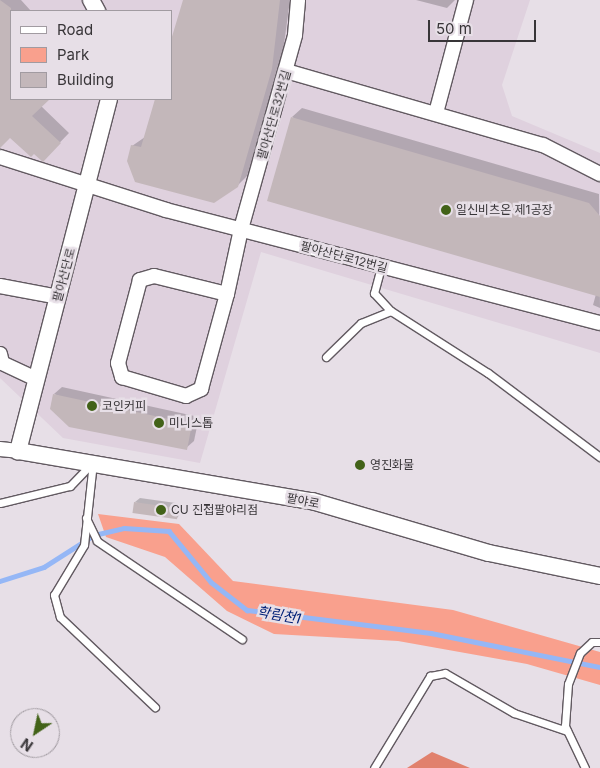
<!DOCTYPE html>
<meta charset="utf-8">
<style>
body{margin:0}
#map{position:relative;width:600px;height:768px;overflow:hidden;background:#e7dfe7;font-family:Inter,"Noto Sans KR",sans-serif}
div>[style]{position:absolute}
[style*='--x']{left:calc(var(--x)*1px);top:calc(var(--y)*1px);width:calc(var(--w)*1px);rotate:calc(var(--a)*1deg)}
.built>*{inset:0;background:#dfd1de}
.green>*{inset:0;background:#f9a08d}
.forest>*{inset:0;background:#e1816d}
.shadow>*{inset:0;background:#0003}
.stream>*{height:4.5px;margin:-2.25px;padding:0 2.25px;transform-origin:2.25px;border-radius:2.25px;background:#95b7f6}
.building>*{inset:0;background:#c3b7ba;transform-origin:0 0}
.roads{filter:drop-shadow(1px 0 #625a61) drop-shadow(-1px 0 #625a61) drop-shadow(0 1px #625a61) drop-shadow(0 -1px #625a61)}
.service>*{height:7px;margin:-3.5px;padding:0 3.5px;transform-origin:3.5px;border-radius:3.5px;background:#fff}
.minor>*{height:14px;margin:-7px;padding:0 7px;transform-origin:7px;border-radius:7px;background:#fff}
.tertiary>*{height:16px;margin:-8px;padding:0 8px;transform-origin:8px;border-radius:8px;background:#fff}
.dots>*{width:14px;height:14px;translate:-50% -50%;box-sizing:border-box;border:2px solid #e7dfe7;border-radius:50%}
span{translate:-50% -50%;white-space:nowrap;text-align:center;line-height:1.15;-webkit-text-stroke:5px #e7dfe7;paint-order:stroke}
.street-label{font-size:12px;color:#383538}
.poi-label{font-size:12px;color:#383538}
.left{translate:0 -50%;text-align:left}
.water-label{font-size:14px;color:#002077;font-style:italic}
.legend{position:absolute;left:10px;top:10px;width:162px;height:90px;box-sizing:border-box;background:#e7dfe7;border:1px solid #a19ba1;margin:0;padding:6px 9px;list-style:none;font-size:15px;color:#383538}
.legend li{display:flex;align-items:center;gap:10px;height:25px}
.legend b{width:25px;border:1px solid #a19ba1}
.north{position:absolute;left:10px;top:708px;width:50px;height:50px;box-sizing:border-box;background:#e7dfe7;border:1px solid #a19ba1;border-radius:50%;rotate:214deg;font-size:14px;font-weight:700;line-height:20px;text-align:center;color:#383538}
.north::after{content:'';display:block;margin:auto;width:18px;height:22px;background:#426218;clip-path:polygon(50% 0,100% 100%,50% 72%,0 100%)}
.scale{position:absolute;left:428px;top:20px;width:108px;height:22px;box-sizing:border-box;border:2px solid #383538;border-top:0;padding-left:6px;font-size:15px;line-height:18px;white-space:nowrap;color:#383538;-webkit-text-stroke:4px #e7dfe7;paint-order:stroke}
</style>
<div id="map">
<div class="built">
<div style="clip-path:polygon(evenodd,0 0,530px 0,502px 85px,512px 116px,600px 153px,600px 353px,261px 252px,200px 463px,63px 438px,0 378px,0 0,11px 11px,171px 11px,171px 99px,11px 99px,11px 11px)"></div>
</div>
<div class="green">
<div style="clip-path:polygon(98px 514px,179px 524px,233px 581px,453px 610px,600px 652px,600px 685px,527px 664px,398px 641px,274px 634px,227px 611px,165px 557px,106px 537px)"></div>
</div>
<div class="forest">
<div style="clip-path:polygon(432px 752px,470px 768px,407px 768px)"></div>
</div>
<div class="shadow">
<div style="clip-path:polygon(0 0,21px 0,31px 11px,11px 11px,11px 99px,48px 99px,41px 106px,69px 133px,43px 160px,10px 136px,0 142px)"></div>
<div style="clip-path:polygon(184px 0,290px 0,282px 59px,247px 176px,237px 186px,132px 146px,145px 137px,156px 99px,171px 99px)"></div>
<div style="clip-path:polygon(416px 0,455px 0,447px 8px)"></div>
<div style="clip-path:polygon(302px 108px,599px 194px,600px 308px,593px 305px,596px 294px,292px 117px)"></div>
<div style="clip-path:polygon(62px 387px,199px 417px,194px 441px,186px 448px,54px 394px)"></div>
<div style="clip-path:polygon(140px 498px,183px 504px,181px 513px,177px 518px,135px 502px)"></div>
</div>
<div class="stream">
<div style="--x:0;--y:581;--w:46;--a:-17.7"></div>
<div style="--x:44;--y:567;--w:59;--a:-32.6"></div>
<div style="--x:94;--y:535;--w:31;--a:-13"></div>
<div style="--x:124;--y:528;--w:45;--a:3.8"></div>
<div style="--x:169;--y:531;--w:66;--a:50.5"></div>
<div style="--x:211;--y:582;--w:46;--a:37.9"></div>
<div style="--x:247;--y:610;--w:185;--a:7.1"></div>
<div style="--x:431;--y:633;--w:172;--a:11.4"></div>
</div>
<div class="building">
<div style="clip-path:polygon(0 0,11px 8px,11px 99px,50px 99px,32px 116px,61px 143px,43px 162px,34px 154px,31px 157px,10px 138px,0 148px)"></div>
<div style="clip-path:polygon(183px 0,280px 0,272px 69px,238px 187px,214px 203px,135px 182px,127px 161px,131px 145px,141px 147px,155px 99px,171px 99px,171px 40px)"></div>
<div style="clip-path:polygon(291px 117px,589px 203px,600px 216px,600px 297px,267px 201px)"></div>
<div style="clip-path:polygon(53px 394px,192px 424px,187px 450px,69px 427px,50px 409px)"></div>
<div style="left:134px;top:502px;width:45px;height:11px;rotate:8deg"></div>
</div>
<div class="roads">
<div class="service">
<div style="--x:381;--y:267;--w:27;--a:105"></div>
<div style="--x:374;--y:293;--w:25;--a:47"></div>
<div style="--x:391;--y:311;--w:115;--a:32.6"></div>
<div style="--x:488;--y:373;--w:140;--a:36.9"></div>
<div style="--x:326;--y:357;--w:49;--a:-44.2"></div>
<div style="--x:361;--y:323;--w:32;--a:-22"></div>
<div style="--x:93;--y:462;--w:83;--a:96.2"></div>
<div style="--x:84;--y:545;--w:58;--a:121"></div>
<div style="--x:54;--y:595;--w:23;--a:75"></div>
<div style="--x:60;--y:617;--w:131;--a:43.5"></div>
<div style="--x:0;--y:503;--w:72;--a:-13.7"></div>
<div style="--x:70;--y:486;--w:30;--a:-46"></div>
<div style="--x:86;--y:518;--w:25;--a:64"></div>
<div style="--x:97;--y:541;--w:175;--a:34.1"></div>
<div style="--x:374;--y:768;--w:108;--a:-58.7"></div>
<div style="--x:430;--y:676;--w:15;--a:-11"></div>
<div style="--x:445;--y:673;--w:80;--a:30.1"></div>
<div style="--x:514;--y:713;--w:56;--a:18.8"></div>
<div style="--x:585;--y:768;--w:47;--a:-115.5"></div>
<div style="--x:565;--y:726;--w:42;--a:-85.9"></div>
<div style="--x:568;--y:684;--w:33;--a:-69"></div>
<div style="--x:580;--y:653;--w:16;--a:-43"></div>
<div style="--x:592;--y:642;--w:8;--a:0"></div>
</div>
<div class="minor">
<div style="--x:286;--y:71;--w:267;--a:16.1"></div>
<div style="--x:543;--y:145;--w:64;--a:27"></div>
<div style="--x:436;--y:113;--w:117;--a:-75.1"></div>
<div style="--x:0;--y:157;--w:174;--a:17.7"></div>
<div style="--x:166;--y:210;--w:448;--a:14.6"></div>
<div style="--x:0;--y:286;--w:59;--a:10.7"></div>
<div style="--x:227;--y:294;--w:75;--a:-166.1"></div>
<div style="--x:154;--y:276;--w:15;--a:164"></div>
<div style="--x:140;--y:280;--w:86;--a:104.8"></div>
<div style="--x:118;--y:363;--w:15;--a:74"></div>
<div style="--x:122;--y:377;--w:67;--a:16.5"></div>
<div style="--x:186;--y:396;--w:17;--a:-25"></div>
<div style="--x:201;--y:389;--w:98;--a:-74.7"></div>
<div style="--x:227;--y:294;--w:66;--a:-77.8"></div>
<div style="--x:241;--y:229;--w:201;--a:-74.4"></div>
<div style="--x:295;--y:35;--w:35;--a:-85"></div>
<div style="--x:0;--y:354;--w:9;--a:77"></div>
<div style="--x:2;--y:363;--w:38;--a:25"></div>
<div style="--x:0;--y:449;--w:18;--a:6"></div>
</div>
<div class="tertiary">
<div style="--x:91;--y:0;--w:13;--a:61"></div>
<div style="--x:109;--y:99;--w:364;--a:104.5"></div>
<div style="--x:18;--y:451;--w:298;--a:9.7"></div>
<div style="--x:312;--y:501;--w:184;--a:16.4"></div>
<div style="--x:489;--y:553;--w:113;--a:11.7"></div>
</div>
</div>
<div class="dots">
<div style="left:446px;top:210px;background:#426218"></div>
<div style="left:92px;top:406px;background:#426218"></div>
<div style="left:159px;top:423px;background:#426218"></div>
<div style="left:360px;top:465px;background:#426218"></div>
<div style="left:161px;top:510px;background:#426218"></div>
</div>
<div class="street-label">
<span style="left:274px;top:115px;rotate:-74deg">팔야산단로32번길</span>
<span style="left:344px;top:257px;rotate:15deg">팔야산단로12번길</span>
<span style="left:64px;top:275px;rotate:-75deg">팔야산단로</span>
<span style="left:303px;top:501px;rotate:11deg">팔야로</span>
</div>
<div class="poi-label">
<span class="left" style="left:456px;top:210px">일신비츠온 제1공장</span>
<span class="left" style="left:102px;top:406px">코인커피</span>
<span class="left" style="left:169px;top:423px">미니스톱</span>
<span class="left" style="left:370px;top:465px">영진화물</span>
<span class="left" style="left:171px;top:510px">CU 진접팔야리점</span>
</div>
<div class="water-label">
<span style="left:279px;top:615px;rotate:10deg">학림천1</span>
</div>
<ul class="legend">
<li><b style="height:6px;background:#fff"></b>Road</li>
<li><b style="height:14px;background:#f9a08d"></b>Park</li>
<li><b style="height:14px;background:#c3b7ba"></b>Building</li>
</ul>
<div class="north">N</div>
<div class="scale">50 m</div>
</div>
